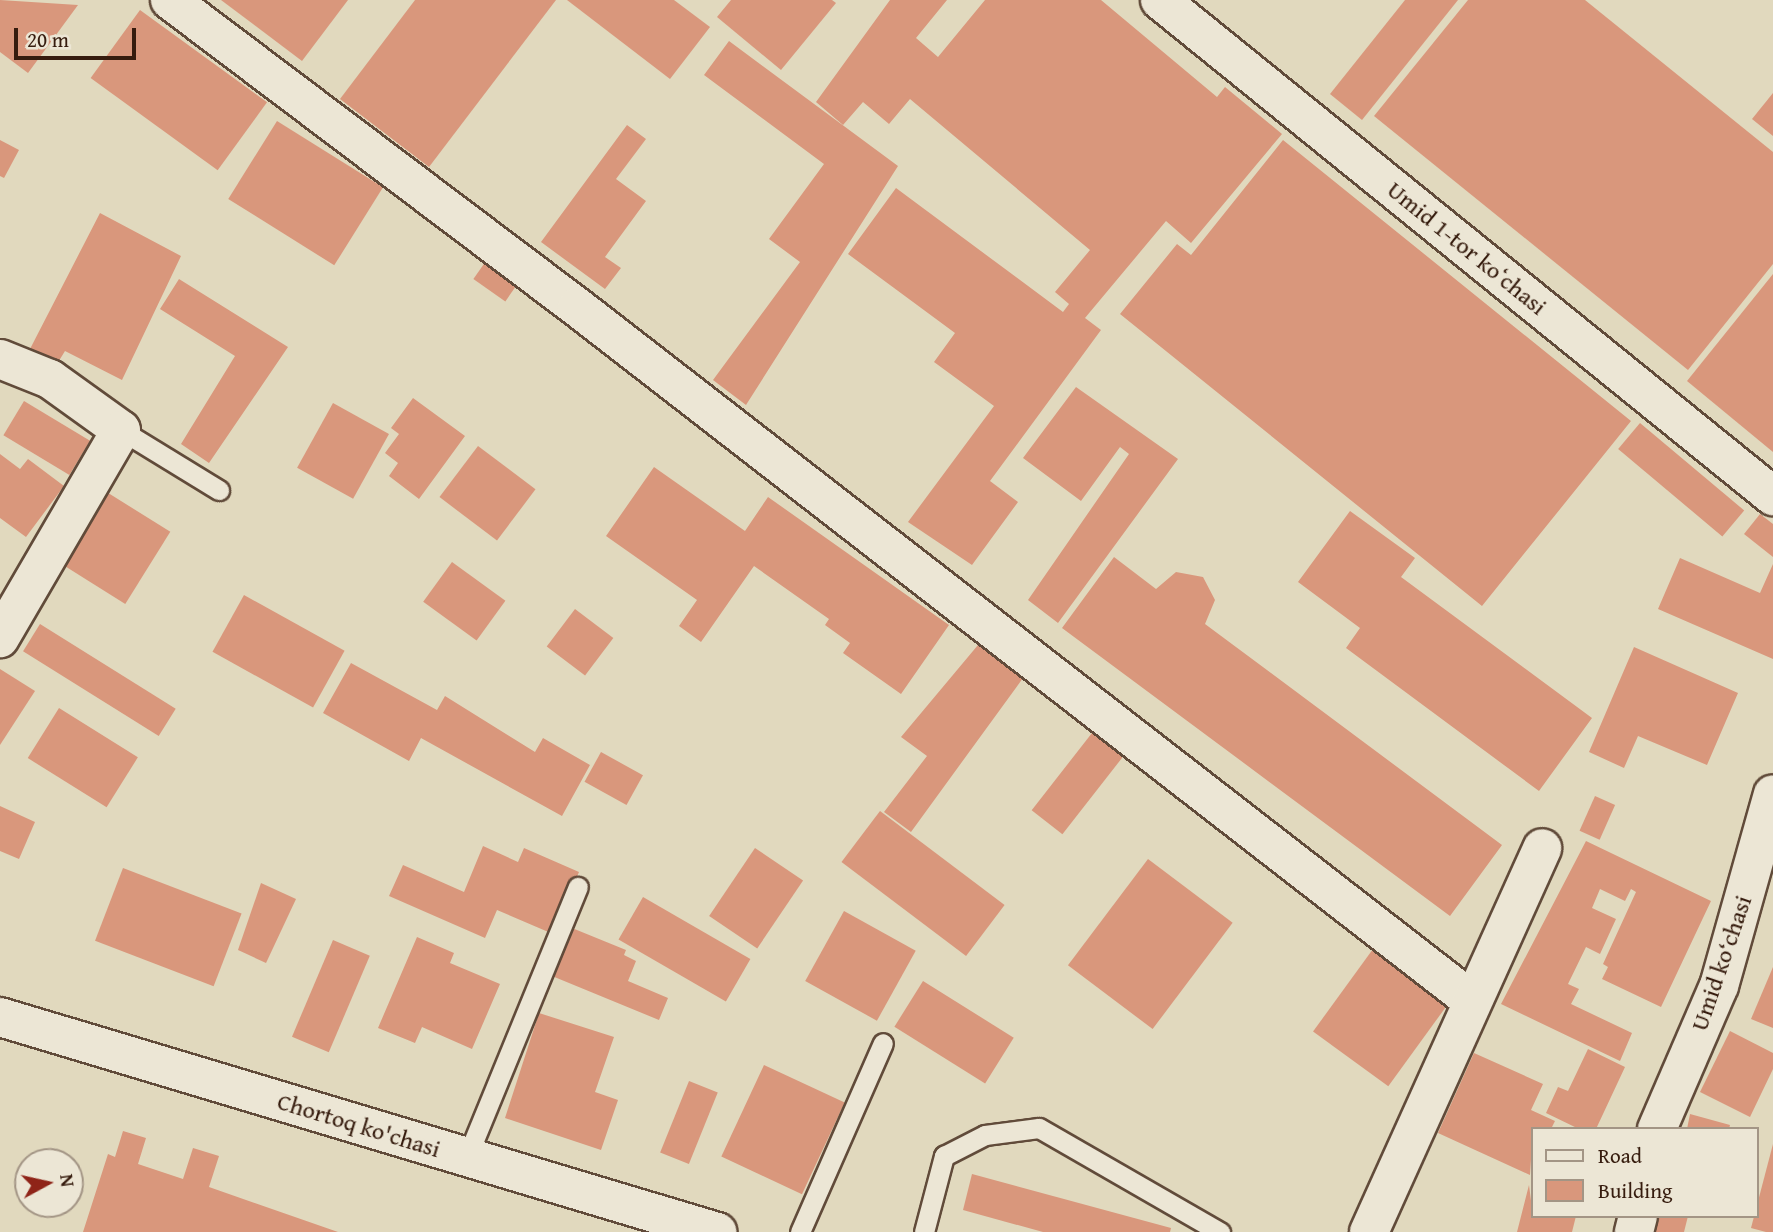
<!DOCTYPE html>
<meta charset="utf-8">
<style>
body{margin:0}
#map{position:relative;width:1773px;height:1232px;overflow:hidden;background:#e1d9be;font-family:"Gentium Book Plus",serif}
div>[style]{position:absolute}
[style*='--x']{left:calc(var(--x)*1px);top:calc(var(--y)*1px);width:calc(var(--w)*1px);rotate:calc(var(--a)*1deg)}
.building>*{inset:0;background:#d9977c;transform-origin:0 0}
.roads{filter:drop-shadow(2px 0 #614b3a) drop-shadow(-2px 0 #614b3a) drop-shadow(0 2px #614b3a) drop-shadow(0 -2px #614b3a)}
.service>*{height:19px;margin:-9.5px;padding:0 9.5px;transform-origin:9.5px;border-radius:9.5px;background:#ece6d5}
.minor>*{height:38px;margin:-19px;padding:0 19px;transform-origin:19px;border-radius:19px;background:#ece6d5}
.tertiary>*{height:38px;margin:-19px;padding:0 19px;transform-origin:19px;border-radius:19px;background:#ece6d5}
span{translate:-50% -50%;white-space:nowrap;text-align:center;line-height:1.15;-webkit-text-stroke:5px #ece6d5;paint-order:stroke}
.street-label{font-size:24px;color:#361c0e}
.legend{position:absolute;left:1531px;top:1127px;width:228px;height:91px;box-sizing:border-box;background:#ece6d5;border:2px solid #a39585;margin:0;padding:9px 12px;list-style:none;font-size:21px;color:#361c0e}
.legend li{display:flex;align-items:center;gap:14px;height:35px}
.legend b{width:35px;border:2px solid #a39585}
.north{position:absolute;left:14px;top:1148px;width:70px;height:70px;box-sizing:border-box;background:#ece6d5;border:2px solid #a39585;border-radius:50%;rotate:82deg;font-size:19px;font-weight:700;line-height:28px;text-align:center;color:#361c0e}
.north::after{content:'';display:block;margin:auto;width:24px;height:32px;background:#8f2418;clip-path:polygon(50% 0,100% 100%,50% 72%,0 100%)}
.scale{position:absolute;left:14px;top:28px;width:122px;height:32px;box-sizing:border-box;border:4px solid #361c0e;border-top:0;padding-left:9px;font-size:21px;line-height:24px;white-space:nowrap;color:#361c0e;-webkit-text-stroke:5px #ece6d5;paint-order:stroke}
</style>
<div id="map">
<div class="building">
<div style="clip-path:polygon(0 0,78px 5px,28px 73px,0 52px)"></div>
<div style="clip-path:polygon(221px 0,348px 0,302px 61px)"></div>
<div style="clip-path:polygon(415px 0,556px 0,429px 167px,340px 99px)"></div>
<div style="clip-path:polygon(567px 0,674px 0,710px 27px,670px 79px)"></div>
<div style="clip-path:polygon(731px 0,832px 0,836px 3px,781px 70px,717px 17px)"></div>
<div style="clip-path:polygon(890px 0,947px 0,916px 38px,938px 57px,985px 0,1101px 0,1217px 97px,1225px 87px,1282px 134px,1191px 243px,1166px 221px,1085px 318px,1101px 330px,990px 481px,1018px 502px,972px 565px,908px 522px,994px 406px,934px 362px,955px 333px,848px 254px,896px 188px,1063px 312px,1069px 304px,1055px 292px,1090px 250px,910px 99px,889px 124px,863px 102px,843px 125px,816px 102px)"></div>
<div style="clip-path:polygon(1405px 0,1458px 0,1362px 120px,1330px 94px)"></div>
<div style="clip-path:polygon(1468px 0,1585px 0,1773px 152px,1773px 264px,1688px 370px,1374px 116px)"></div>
<div style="left:140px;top:10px;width:157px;height:84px;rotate:36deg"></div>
<div style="clip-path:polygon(729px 41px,898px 166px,746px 405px,713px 380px,800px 262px,769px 239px,824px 164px,704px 75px)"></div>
<div style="clip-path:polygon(1773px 93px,1773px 136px,1752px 119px)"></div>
<div style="left:277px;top:121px;width:125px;height:92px;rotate:32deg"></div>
<div style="clip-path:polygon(627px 125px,646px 139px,616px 179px,646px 201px,605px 257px,621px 268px,605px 289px,541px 242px)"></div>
<div style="clip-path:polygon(0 140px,19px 150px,4px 178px,0 176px)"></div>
<div style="clip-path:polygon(1283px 140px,1631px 421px,1482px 606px,1120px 314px,1177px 244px,1191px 255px)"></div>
<div style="clip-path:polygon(100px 213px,181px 256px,122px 380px,65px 351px,57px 364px,30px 349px)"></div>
<div style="left:486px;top:261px;width:39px;height:22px;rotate:35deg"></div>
<div style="clip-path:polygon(1773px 274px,1773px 452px,1687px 381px)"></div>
<div style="clip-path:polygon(179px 279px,288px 347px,209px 463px,181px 444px,235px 356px,160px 309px)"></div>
<div style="clip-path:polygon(1076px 387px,1178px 459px,1058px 623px,1028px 600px,1129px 454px,1120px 447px,1081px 501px,1023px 458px)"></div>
<div style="clip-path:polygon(413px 398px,465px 436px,419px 499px,389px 476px,398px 463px,385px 453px,399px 434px,391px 428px)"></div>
<div style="left:24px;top:401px;width:77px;height:40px;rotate:31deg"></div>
<div style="left:333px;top:403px;width:64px;height:74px;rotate:29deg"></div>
<div style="left:1640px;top:423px;width:136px;height:34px;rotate:40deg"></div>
<div style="left:478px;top:446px;width:72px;height:64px;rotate:37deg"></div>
<div style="clip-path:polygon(0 454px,20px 469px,28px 459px,64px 486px,26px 537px,0 518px)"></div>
<div style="clip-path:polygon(654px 467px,745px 531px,768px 497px,949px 625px,901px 694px,843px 653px,850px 643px,825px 625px,829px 619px,754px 566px,701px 642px,679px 626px,697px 600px,606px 536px)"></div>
<div style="left:105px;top:491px;width:77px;height:85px;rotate:32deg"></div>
<div style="clip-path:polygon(1350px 511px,1415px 558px,1401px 577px,1592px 718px,1539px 791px,1346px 648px,1360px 628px,1298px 582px)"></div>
<div style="clip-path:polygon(1760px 514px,1773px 524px,1773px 557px,1744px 534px)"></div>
<div style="clip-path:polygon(1114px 557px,1156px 589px,1176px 572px,1203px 577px,1215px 600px,1205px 624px,1502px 845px,1450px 916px,1062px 628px)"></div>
<div style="clip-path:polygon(1680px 558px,1760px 593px,1773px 564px,1773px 659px,1658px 609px)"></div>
<div style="left:452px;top:562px;width:66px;height:49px;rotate:36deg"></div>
<div style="left:244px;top:595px;width:115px;height:65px;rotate:29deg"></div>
<div style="left:575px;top:609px;width:48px;height:47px;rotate:37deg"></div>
<div style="left:40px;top:624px;width:160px;height:32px;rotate:32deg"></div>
<div style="clip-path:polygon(978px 645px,1023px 678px,911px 832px,884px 812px,927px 756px,901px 737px)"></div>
<div style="clip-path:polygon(1634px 647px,1738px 693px,1707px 765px,1638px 736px,1624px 768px,1589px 752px)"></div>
<div style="clip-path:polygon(351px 663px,437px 710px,445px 696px,535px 752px,543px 738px,590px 765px,562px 816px,421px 738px,409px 761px,323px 713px)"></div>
<div style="clip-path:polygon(0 669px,35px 691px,0 745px)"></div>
<div style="left:59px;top:708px;width:93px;height:59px;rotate:32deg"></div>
<div style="left:1092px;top:733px;width:39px;height:98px;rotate:38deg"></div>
<div style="left:601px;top:752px;width:48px;height:34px;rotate:29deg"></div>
<div style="left:1595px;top:796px;width:22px;height:38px;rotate:24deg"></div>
<div style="clip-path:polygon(0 806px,35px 822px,19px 859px,0 851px)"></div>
<div style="left:880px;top:811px;width:156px;height:64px;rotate:37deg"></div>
<div style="clip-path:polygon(1586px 841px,1711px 901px,1661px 1007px,1602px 979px,1608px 967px,1603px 964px,1636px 892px,1631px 889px,1625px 901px,1600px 889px,1592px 908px,1616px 919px,1600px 954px,1586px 947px,1568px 984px,1579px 989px,1571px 1004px,1632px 1033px,1620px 1061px,1501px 1004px)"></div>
<div style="clip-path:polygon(483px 846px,518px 862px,524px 848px,579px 872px,553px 934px,497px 910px,485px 938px,389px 896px,403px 865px,464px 892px)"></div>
<div style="left:755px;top:848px;width:58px;height:82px;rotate:34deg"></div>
<div style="left:1148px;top:859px;width:106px;height:133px;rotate:37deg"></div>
<div style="left:123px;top:868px;width:127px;height:78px;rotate:21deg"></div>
<div style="clip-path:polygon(261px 883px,296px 899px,266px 963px,238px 950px)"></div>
<div style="left:643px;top:897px;width:124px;height:49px;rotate:30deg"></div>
<div style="left:844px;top:911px;width:82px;height:80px;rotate:29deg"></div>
<div style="clip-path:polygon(572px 928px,626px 950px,624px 955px,636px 961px,628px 981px,668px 998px,659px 1020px,552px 976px)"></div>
<div style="clip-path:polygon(417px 937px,454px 953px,450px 963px,500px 984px,472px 1049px,422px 1027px,415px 1043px,378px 1028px)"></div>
<div style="left:333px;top:940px;width:40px;height:105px;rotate:23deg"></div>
<div style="left:1373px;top:949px;width:93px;height:102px;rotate:36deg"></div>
<div style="clip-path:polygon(1773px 967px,1773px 1028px,1751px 1019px)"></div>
<div style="left:923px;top:981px;width:107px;height:54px;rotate:32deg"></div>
<div style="clip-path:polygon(539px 1013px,614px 1037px,595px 1092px,618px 1100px,601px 1150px,505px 1118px)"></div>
<div style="clip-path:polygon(1730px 1031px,1773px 1053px,1773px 1069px,1750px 1117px,1700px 1092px)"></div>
<div style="clip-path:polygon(1588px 1049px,1625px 1067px,1596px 1129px,1579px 1129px,1546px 1113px,1558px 1087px,1568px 1091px)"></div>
<div style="clip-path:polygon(1474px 1053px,1543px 1084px,1531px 1110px,1555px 1121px,1551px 1129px,1533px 1129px,1530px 1175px,1438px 1133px)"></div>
<div style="left:764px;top:1065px;width:89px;height:101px;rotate:25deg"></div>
<div style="left:689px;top:1081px;width:31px;height:77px;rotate:22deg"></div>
<div style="clip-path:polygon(1690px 1114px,1730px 1125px,1729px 1129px,1687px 1129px)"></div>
<div style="clip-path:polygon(123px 1131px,146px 1138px,138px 1164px,183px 1179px,193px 1148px,219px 1156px,209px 1187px,338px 1232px,83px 1232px,108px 1154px,115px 1157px)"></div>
<div style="clip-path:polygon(1773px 1144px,1773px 1232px,1766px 1232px,1751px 1228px)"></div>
<div style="clip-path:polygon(972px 1174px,1171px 1228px,1170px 1232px,1043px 1232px,963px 1210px)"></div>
<div style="clip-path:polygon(1529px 1185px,1533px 1216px,1576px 1216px,1572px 1232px,1517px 1232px)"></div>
<div style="clip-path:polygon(1653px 1216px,1688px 1216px,1684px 1232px,1649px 1232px)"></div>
</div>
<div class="roads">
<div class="service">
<div style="--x:121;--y:430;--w:115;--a:31.5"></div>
<div style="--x:467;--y:1157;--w:292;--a:-67.7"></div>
<div style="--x:800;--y:1232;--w:206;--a:-66.3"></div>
<div style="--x:924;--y:1232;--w:79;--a:-75.3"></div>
<div style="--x:944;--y:1156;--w:46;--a:-27.1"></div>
<div style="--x:985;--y:1135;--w:54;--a:-7.4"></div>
<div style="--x:1039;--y:1128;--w:209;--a:29.9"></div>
</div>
<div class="minor">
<div style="--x:170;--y:0;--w:510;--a:37.03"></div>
<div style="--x:577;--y:307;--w:1131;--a:37.78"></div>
<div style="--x:1160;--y:0;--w:789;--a:38.98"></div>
<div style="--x:0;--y:359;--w:54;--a:21.8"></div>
<div style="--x:50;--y:379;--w:87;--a:35.7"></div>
<div style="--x:121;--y:430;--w:241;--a:120.2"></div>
<div style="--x:1657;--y:1129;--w:156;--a:-66.6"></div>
<div style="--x:1719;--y:986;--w:199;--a:-74.3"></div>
<div style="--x:1369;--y:1232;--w:421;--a:-65.7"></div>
<div style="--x:1634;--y:1232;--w:16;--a:-76"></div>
</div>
<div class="tertiary">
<div style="--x:0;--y:1017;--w:749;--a:16.69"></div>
</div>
</div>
<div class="street-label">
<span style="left:1467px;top:248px;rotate:39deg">Umid 1-tor koʻchasi</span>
<span style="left:1721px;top:963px;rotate:-71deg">Umid ko‘chasi</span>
<span style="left:359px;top:1125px;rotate:17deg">Chortoq ko'chasi</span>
</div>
<ul class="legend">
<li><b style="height:9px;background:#ece6d5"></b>Road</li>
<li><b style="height:19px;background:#d9977c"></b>Building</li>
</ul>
<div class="north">N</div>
<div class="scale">20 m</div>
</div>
